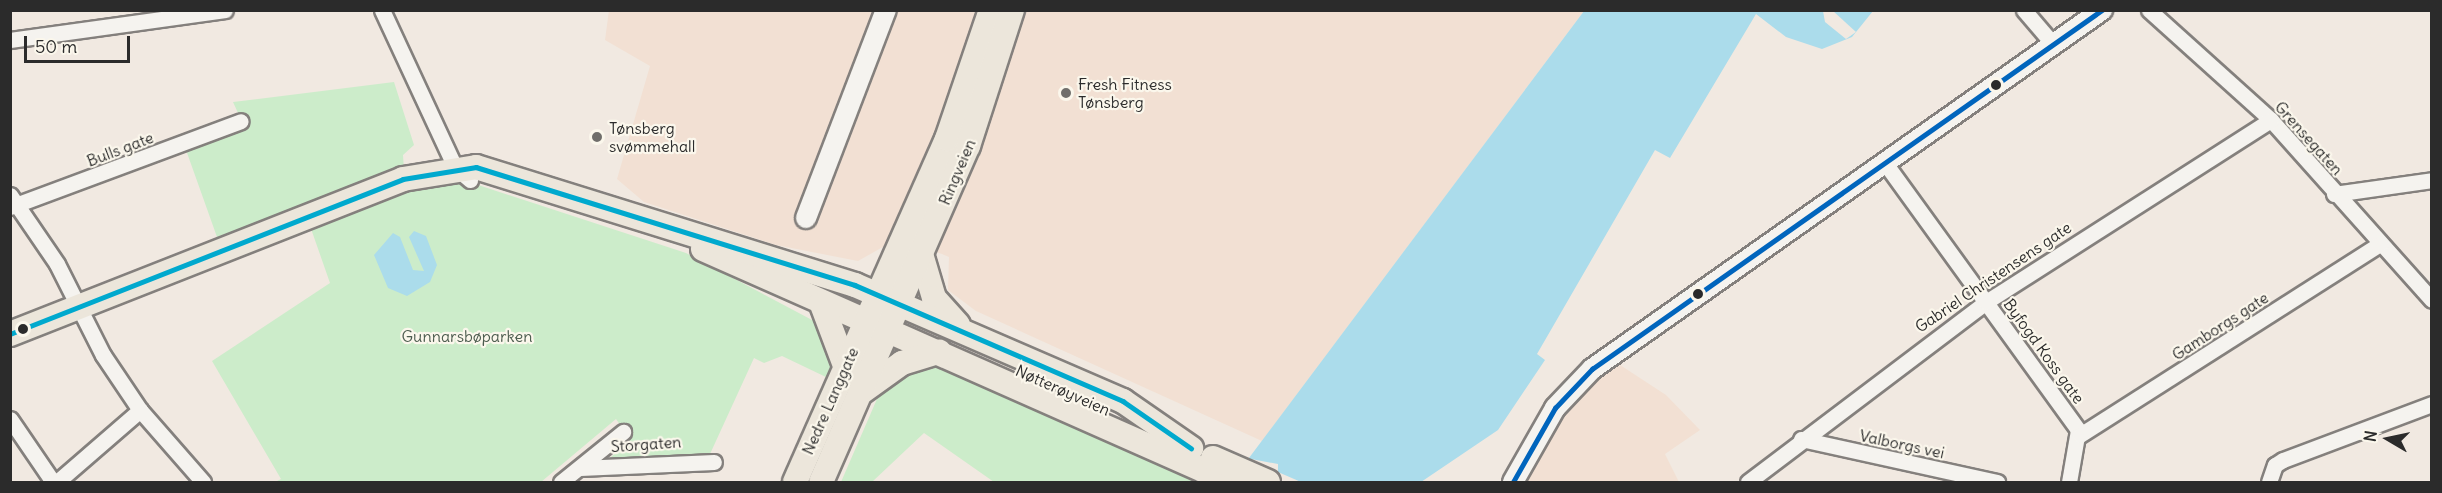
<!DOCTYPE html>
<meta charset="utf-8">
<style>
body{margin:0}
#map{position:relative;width:2442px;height:493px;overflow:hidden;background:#f1e9e1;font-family:Delius,sans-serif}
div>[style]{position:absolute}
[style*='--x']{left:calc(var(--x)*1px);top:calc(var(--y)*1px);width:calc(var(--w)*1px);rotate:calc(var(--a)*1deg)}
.built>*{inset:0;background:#f2e0d3}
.green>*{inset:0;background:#ccecca}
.water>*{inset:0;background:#abdceb}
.pier>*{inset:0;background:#f1e9e1}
.roads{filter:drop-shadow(2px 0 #84807d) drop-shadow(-2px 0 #84807d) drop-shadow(0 2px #84807d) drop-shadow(0 -2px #84807d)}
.minor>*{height:15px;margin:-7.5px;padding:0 7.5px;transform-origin:7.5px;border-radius:7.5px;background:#f5f3ef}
.tertiary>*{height:20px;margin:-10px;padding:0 10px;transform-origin:10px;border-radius:10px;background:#f5f3ef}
.primary>*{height:24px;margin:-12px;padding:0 12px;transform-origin:12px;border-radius:12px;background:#ece6db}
.bus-1>*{height:4.5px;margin:-2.25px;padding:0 2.25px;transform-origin:2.25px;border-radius:2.25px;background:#00a9ce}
.bus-2>*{height:4.5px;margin:-2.25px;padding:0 2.25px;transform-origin:2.25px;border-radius:2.25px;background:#0065bd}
.dots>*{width:16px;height:16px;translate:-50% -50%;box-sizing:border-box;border:3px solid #fbf7ec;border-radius:50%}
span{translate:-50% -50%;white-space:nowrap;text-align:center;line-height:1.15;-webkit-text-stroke:4.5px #fbf7ec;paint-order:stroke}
.poi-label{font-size:16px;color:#2b2b2b}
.left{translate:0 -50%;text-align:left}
.street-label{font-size:16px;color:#2b2b2b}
.park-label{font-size:16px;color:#4c5c4e}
.frame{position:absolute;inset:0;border:12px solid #2b2b2b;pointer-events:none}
.north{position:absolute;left:2358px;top:409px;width:60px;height:60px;-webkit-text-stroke:4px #fbf7ec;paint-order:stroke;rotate:279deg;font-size:16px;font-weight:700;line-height:24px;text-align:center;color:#2b2b2b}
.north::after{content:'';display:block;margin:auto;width:21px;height:27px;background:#2b2b2b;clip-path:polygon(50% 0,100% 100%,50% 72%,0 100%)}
.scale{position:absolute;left:24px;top:36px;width:106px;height:27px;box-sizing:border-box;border:3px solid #2b2b2b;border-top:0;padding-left:8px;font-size:18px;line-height:21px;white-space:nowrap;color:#2b2b2b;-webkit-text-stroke:4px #fbf7ec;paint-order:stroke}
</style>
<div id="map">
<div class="built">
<div style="clip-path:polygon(609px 10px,1584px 11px,1262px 441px,976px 311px,948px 290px,949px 257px,942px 254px,897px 239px,858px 261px,776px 245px,644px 202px,617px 179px,650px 66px,605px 40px)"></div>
<div style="clip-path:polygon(1617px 363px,1666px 395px,1700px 430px,1665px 454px,1679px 482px,1525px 482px,1568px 404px)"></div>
</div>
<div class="green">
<div style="clip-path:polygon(394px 82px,414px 145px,403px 155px,404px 170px,217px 237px,186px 150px,243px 124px,233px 102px)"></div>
<div style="clip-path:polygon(463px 180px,686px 253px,814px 321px,833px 367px,828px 378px,782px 356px,764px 363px,754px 358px,710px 454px,610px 458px,630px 439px,616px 419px,541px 482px,275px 482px,281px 479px,212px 361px,330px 283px,309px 223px,410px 188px)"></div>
<div style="clip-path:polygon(926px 366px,955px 368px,1197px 474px,1192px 482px,994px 482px,924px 433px,872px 482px,841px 482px,880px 392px)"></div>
</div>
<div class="water">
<div style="clip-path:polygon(1584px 11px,1873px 11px,1852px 37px,1822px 49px,1786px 37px,1756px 14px,1670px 158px,1655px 150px,1537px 354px,1545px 360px,1498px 430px,1421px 482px,1231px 482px)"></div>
<div style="clip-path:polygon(414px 231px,426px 236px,437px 265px,430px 282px,407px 296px,388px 288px,374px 255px,393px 233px,400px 237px,413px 270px,424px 271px,409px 237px)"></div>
</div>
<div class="pier">
<div style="clip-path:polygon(1823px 11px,1833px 11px,1856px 32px,1846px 39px,1825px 22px)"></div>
<div style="clip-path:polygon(1246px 458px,1278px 464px,1278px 472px,1301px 482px,1228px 482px)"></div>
</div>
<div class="roads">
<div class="minor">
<div style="--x:382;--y:10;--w:173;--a:65.1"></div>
<div style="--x:455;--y:167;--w:20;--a:41"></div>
<div style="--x:2024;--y:10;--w:45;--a:49.5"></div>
<div style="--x:2149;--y:10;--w:164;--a:42"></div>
<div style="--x:2271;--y:120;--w:241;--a:48.2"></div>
<div style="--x:10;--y:40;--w:217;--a:-7.9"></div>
<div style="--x:1885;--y:163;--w:329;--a:54.1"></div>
<div style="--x:2078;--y:430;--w:53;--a:99.8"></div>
<div style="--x:2334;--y:194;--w:99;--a:-8.1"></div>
<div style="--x:10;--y:195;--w:83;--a:55.7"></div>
<div style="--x:57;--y:264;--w:102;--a:63.2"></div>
<div style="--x:103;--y:355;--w:66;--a:56.1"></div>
<div style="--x:140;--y:410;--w:96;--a:48.8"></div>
<div style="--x:10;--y:207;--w:246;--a:-20.4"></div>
<div style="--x:10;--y:419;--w:76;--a:55.7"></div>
<div style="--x:2080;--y:435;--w:356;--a:-32.5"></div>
<div style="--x:1801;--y:439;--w:201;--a:12.4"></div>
<div style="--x:580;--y:468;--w:134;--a:-2.6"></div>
<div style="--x:57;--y:482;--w:110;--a:-40.9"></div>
<div style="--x:561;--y:482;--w:80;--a:-38.9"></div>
<div style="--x:1748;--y:482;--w:298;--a:-37.1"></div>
<div style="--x:1986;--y:302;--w:338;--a:-32.6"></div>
<div style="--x:2269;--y:482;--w:18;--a:-71"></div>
<div style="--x:2275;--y:465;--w:9;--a:-32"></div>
<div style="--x:2283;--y:460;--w:159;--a:-20.6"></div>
</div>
<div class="tertiary">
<div style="--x:806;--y:218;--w:223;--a:-69"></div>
<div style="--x:1513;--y:482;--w:85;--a:-60.4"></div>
<div style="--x:1555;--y:408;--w:54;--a:-46.5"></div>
<div style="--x:1592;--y:369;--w:624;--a:-35.14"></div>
</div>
<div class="primary">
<div style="--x:703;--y:249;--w:576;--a:23.85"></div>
<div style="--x:921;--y:254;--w:46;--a:73.5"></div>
<div style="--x:934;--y:298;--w:36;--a:48"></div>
<div style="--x:821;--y:302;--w:71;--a:69.3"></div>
<div style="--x:10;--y:334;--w:422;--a:-21.5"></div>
<div style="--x:403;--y:179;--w:74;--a:-9.3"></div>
<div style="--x:476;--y:167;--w:397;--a:17.3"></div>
<div style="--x:855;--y:285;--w:292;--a:23.4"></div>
<div style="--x:1123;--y:401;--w:83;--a:34.7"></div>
<div style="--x:863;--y:391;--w:48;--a:-35.7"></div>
<div style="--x:902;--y:363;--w:39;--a:-17"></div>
<div style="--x:1213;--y:458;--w:60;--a:23.6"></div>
<div style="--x:795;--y:482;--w:375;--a:-66.1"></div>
<div style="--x:947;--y:139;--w:136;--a:-71.2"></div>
<div style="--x:821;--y:482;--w:367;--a:-66.4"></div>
<div style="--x:968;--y:146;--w:143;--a:-72.1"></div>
</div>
</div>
<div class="bus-1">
<div style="--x:10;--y:334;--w:422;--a:-21.5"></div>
<div style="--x:403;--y:179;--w:74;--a:-9.3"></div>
<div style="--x:476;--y:167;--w:397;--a:17.3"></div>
<div style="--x:855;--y:285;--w:292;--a:23.4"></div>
<div style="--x:1123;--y:401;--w:83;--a:34.7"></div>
</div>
<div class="bus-2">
<div style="--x:1513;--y:482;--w:85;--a:-60.4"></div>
<div style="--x:1555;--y:408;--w:54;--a:-46.5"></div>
<div style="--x:1592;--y:369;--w:624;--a:-35.14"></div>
</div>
<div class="dots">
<div style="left:1996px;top:85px;background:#2b2b2b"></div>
<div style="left:1066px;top:93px;background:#706e6b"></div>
<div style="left:597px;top:137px;background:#706e6b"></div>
<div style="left:1698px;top:294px;background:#2b2b2b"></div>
<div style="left:23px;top:329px;background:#2b2b2b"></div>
</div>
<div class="poi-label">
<span class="left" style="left:1078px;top:93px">Fresh Fitness<br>Tønsberg</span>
<span class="left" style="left:609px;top:137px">Tønsberg<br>svømmehall</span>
</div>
<div class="street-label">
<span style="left:2309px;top:138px;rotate:48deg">Grensegaten</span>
<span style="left:120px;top:149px;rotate:-21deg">Bulls gate</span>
<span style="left:957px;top:172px;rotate:-67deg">Ringveien</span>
<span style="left:1993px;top:277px;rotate:-34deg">Gabriel Christensens gate</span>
<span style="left:2220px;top:326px;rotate:-33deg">Gamborgs gate</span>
<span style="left:2044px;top:351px;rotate:54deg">Byfogd Koss gate</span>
<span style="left:1063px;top:390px;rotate:24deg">Nøtterøyveien</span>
<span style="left:830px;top:401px;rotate:-66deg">Nedre Langgate</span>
<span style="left:646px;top:444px;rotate:-4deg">Storgaten</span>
<span style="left:1902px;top:444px;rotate:12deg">Valborgs vei</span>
</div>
<div class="park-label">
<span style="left:467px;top:336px">Gunnarsbøparken</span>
</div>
<div class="frame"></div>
<div class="north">N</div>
<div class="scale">50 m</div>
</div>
